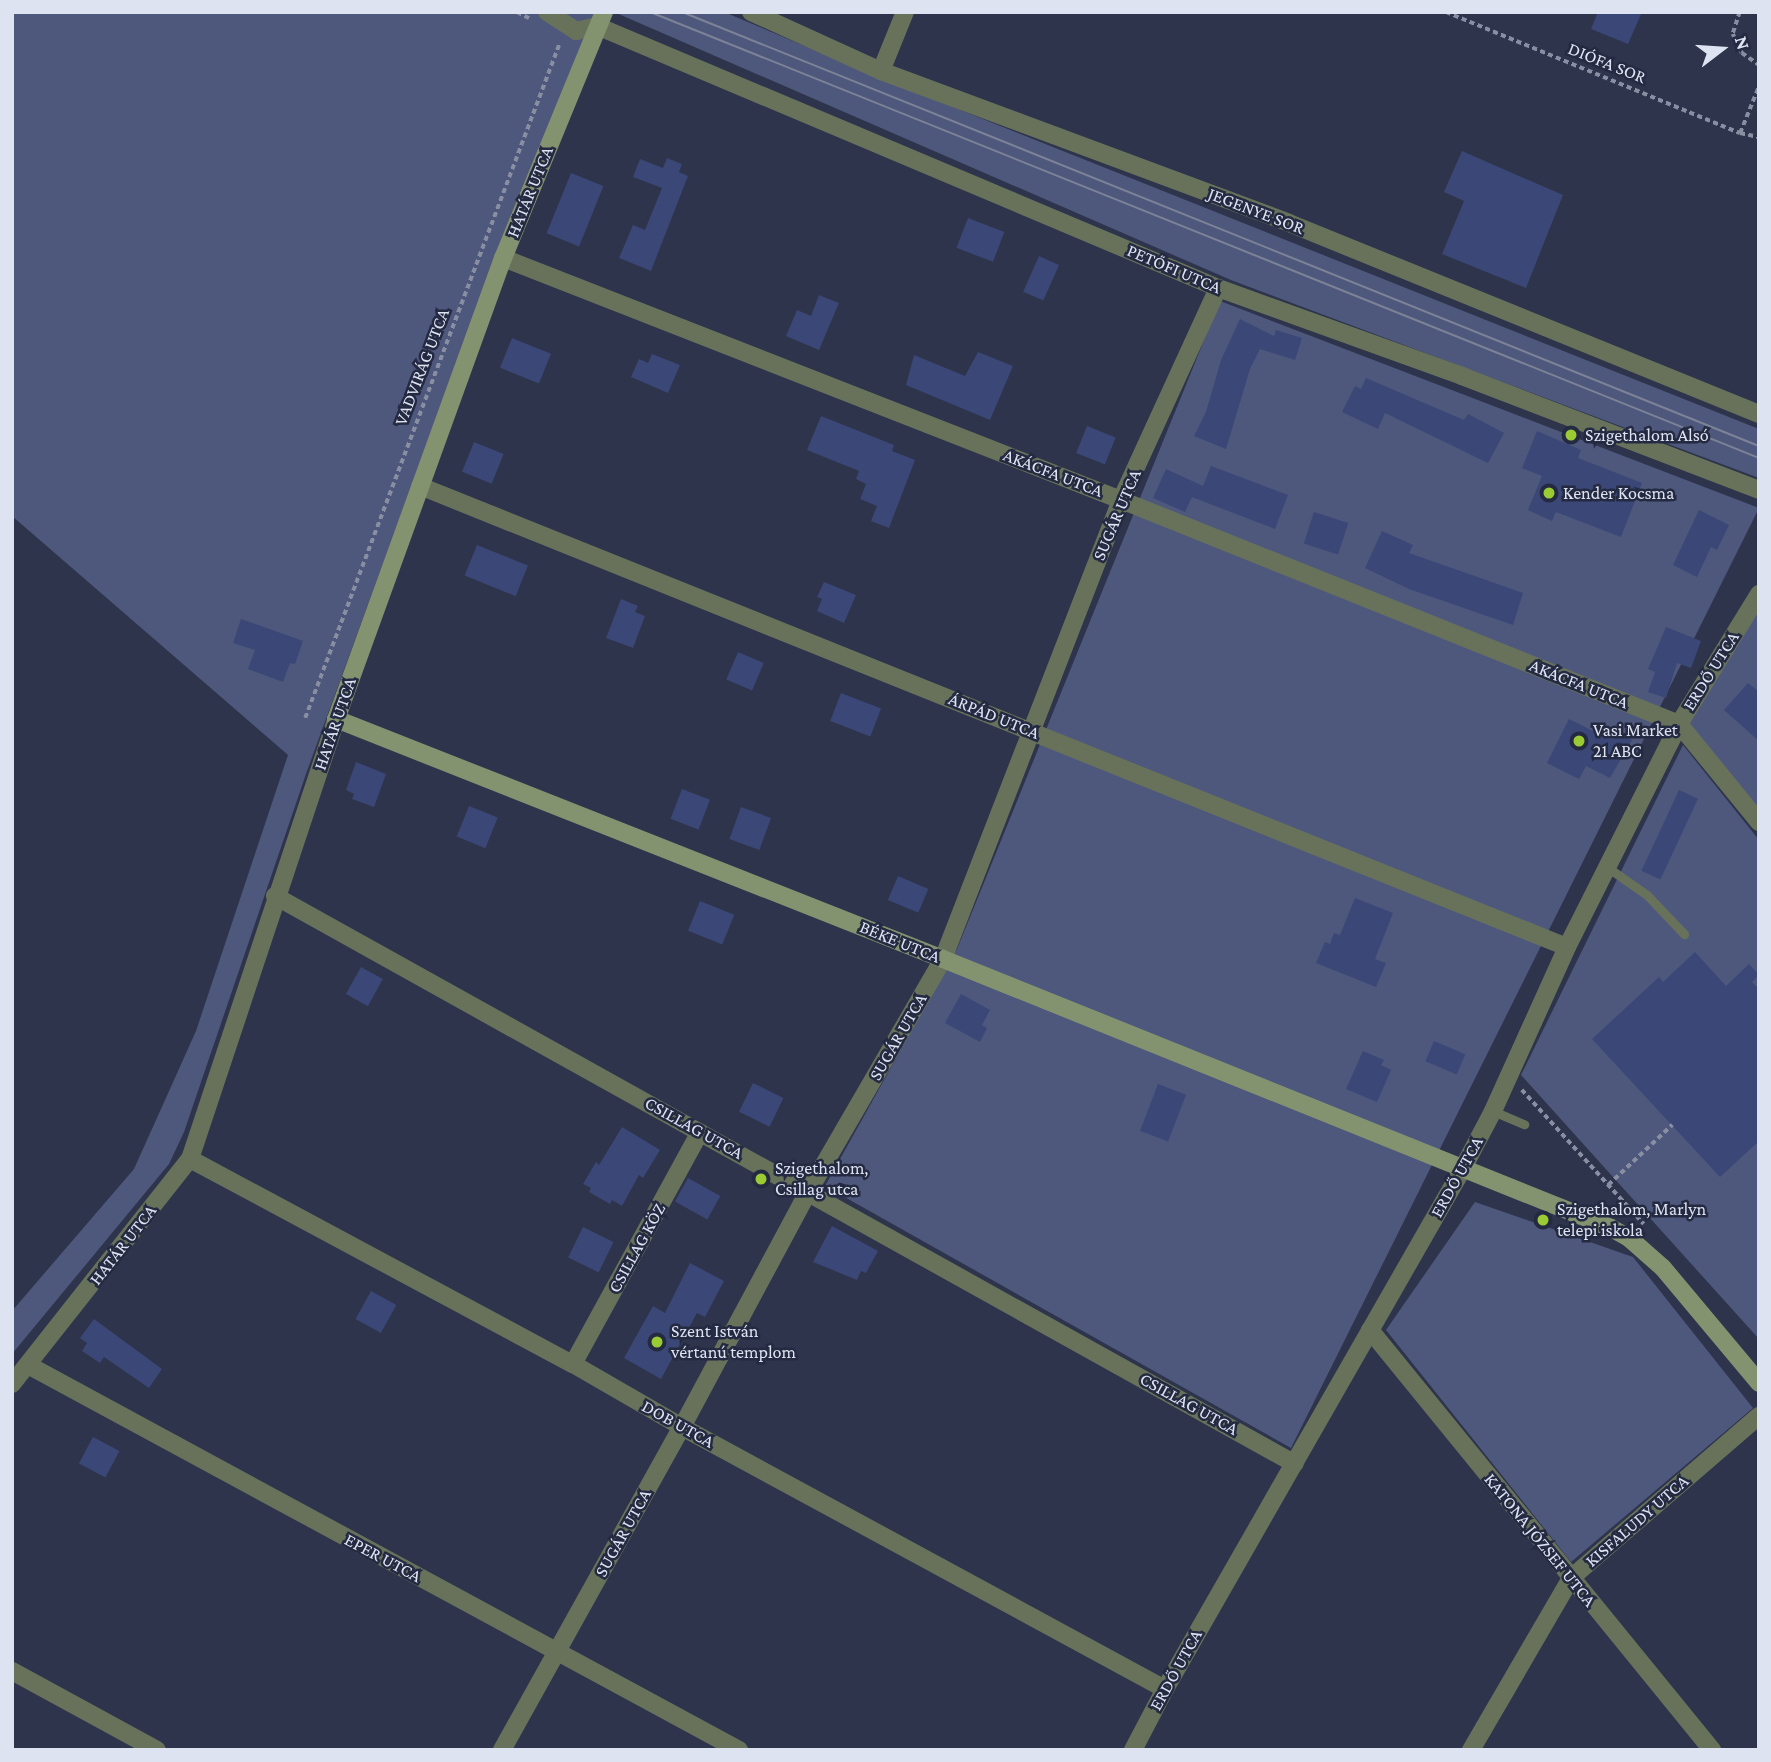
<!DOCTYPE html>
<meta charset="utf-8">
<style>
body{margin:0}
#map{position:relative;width:1771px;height:1762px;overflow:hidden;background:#2d344c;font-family:"Crimson Pro",serif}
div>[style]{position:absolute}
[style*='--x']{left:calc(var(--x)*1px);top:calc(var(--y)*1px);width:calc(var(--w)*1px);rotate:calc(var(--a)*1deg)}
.green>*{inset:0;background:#4e587c}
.building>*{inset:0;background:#3b4776;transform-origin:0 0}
.path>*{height:3.5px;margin-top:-1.75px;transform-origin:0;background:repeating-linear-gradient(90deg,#898fa2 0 5px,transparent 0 8.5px)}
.lane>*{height:9px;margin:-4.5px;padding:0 4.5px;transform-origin:4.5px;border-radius:4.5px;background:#68725b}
.street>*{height:18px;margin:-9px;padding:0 9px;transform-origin:9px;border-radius:9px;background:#68725b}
.secondary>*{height:18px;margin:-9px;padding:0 9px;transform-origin:9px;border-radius:9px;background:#84936f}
.tram>*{height:2px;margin:-1px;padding:0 1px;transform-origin:1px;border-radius:1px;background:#7d8397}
.dots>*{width:19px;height:19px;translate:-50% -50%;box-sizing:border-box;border:4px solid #242a41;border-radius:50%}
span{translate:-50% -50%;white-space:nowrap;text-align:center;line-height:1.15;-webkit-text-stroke:5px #242a41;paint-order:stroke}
.street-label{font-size:18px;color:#dee3f2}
.poi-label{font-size:18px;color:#dee3f2}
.left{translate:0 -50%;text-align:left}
.frame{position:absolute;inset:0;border:14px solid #dee3f2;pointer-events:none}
.north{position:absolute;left:1687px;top:14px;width:70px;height:70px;-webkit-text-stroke:5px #242a41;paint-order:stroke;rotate:73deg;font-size:19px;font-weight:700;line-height:28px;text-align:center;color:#dee3f2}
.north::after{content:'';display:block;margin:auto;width:24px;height:32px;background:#dee3f2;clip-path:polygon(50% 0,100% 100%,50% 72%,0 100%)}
</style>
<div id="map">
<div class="green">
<div style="clip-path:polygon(12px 12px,595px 12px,497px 252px,307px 771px,184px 1132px,169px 1164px,12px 1354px,12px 1311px,134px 1169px,196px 1031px,288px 755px,12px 516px)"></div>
<div style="clip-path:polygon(614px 12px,724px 12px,890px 82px,1759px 429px,1759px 478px,1231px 280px)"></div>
<div style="clip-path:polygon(1220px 301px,1759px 508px,1291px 1448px,825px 1186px,957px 949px)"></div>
<div style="clip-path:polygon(1759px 604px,1759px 819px,1679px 724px)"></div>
<div style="clip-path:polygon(1683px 745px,1759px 840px,1759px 1339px,1521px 1075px)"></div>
<div style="clip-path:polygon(1475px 1202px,1633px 1257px,1753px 1408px,1571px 1562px,1386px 1330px)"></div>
</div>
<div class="building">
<div style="clip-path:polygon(1598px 12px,1642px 12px,1628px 44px,1591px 29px)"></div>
<div style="clip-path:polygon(1462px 151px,1563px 195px,1526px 288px,1442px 254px,1464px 201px,1444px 192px)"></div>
<div style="clip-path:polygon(667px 158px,682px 164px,679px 172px,688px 176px,651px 271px,619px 258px,633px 225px,645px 230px,662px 188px,633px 177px,640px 159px,663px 168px)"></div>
<div style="left:571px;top:173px;width:35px;height:65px;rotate:22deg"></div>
<div style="left:968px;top:218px;width:39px;height:32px;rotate:21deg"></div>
<div style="left:1039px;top:256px;width:22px;height:39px;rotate:24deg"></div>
<div style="clip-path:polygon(819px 295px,839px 303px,819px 350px,786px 336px,797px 310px,811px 316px)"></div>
<div style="clip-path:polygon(1240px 319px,1274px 336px,1276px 330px,1302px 338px,1295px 360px,1260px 349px,1250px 369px,1226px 449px,1194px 436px,1206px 412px,1221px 360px)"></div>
<div style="left:512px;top:338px;width:42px;height:32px;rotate:22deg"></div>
<div style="clip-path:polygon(978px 352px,1013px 366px,990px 420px,906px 385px,914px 355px,965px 376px)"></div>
<div style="clip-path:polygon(652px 354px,680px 365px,668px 393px,631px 377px,639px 359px,648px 363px)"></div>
<div style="clip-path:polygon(1366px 378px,1464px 420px,1468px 414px,1504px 433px,1488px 463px,1385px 413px,1378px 429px,1342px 412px,1355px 386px,1361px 389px)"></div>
<div style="clip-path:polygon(821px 416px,894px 445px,892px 451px,915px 460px,889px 528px,871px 521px,877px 506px,860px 499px,866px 484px,856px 479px,859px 471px,807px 450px)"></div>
<div style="left:1087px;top:426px;width:31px;height:29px;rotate:22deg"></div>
<div style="clip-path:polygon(1537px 431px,1581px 450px,1578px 458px,1642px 483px,1621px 537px,1556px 512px,1552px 521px,1528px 510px,1542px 476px,1522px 468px)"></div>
<div style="left:474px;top:442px;width:32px;height:32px;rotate:22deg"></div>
<div style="clip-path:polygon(1211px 466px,1288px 495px,1275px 529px,1192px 497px,1185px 512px,1153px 498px,1166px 469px,1203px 486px)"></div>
<div style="clip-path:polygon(1699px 510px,1729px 525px,1717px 550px,1711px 547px,1697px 577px,1673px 565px)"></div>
<div style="left:1314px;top:512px;width:36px;height:33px;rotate:18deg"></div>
<div style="clip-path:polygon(1382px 531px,1413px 545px,1409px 553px,1523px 593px,1513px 625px,1409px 589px,1365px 568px)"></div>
<div style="left:477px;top:545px;width:55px;height:33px;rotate:22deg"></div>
<div style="clip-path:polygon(824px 582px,856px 595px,844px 623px,817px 611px,822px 599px,817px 597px)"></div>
<div style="clip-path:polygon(621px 599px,638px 606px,635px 612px,645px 616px,633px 648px,606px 638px)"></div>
<div style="clip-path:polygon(241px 619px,303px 641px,295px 664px,290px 663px,283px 682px,248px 669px,255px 650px,233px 643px)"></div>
<div style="clip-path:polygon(1666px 627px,1701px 641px,1691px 668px,1677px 663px,1666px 698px,1648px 692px,1655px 672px,1648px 669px)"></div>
<div style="left:738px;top:652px;width:28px;height:30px;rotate:23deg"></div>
<div style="clip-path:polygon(1748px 683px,1759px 692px,1759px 741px,1724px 710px)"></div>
<div style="left:841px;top:693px;width:43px;height:30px;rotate:21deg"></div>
<div style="clip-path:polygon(1569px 719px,1601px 735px,1605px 727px,1632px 740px,1610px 778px,1586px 766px,1579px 779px,1547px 763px)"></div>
<div style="clip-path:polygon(356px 762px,386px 774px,374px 807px,352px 799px,354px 794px,346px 790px)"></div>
<div style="left:682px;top:789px;width:30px;height:32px;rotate:21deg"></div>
<div style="left:1679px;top:790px;width:21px;height:89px;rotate:25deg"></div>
<div style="left:469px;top:806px;width:31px;height:33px;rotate:22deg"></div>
<div style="left:741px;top:807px;width:32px;height:34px;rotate:20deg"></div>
<div style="left:898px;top:876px;width:33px;height:26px;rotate:23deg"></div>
<div style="clip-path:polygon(1355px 898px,1393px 913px,1375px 959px,1386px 963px,1376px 987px,1316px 963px,1325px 942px,1330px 944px,1334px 933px,1340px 935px)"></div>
<div style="left:700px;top:901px;width:37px;height:32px;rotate:22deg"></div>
<div style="clip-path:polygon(1695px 952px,1726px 986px,1749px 964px,1759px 975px,1752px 982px,1759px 989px,1759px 1141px,1720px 1177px,1592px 1039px,1659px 977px,1663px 982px)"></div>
<div style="left:361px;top:967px;width:25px;height:31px;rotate:29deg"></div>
<div style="clip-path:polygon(961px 994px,990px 1010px,982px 1025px,987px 1028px,980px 1042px,945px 1023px)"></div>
<div style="left:1434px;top:1041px;width:34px;height:22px;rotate:23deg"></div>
<div style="clip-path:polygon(1363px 1051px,1384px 1060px,1381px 1065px,1391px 1070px,1377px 1102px,1346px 1089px)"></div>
<div style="left:753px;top:1083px;width:34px;height:32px;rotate:26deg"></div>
<div style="left:1158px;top:1084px;width:30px;height:50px;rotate:21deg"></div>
<div style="clip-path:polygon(622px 1127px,660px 1150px,643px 1178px,639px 1175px,622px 1206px,612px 1200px,610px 1204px,589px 1192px,591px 1188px,583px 1184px,596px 1162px,599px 1165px)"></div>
<div style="left:688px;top:1178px;width:37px;height:27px;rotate:29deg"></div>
<div style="clip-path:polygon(832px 1226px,878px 1251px,866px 1273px,861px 1271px,857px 1280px,813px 1262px)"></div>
<div style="left:583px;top:1227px;width:34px;height:34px;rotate:26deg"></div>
<div style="clip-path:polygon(690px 1263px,724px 1281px,705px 1317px,697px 1313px,661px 1379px,624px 1358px,653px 1306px,665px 1313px)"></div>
<div style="left:371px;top:1291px;width:29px;height:32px;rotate:29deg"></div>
<div style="clip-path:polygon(94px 1319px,162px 1369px,149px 1388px,104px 1357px,100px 1363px,82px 1351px,87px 1343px,80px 1338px)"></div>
<div style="left:93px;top:1437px;width:30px;height:30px;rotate:28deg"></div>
</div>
<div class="path">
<div style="--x:517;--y:12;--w:16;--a:27"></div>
<div style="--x:1446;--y:12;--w:318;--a:22.4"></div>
<div style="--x:1740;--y:133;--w:19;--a:12"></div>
<div style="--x:1740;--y:12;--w:23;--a:108"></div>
<div style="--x:1733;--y:34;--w:21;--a:65"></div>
<div style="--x:1742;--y:53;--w:21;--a:35"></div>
<div style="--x:1740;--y:133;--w:51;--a:-68"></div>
<div style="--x:305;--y:718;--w:722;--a:-69.33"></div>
<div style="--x:1522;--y:1090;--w:181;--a:47.7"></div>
<div style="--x:1608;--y:1185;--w:88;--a:-43.2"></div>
</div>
<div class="lane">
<div style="--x:1607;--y:867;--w:49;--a:35"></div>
<div style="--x:1647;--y:895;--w:54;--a:46.5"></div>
<div style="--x:1493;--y:1111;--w:34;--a:23"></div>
</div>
<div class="street">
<div style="--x:547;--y:12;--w:35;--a:33"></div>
<div style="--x:576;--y:31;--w:22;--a:-13"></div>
<div style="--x:597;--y:26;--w:674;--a:22.87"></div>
<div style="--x:1218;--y:288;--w:259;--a:19.8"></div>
<div style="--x:1462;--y:376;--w:318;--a:21"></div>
<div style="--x:751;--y:12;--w:143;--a:24.4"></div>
<div style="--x:881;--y:71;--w:435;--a:20.4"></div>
<div style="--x:1289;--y:223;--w:507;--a:22.12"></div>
<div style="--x:881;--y:71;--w:64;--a:-67.9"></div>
<div style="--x:503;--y:258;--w:664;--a:21.38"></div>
<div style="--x:1121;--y:500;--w:601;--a:21.87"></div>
<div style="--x:1679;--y:724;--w:127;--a:50.8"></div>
<div style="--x:420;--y:486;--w:1236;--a:21.9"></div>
<div style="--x:275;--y:896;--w:1167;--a:29.11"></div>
<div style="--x:190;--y:1159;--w:434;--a:28.2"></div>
<div style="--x:573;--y:1364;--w:126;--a:30"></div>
<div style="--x:682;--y:1427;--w:549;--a:28.48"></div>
<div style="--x:1370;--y:1330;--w:542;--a:50.84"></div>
<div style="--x:573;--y:1364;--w:264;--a:-61.3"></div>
<div style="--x:28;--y:1365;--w:809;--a:28.44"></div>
<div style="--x:12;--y:1384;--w:287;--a:-51.7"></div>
<div style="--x:190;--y:1159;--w:464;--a:-71.6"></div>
<div style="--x:12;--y:1671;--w:165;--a:28.6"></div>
<div style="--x:502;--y:1750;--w:370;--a:-60.9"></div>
<div style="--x:682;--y:1427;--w:267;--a:-61.8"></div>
<div style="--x:808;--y:1192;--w:269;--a:-59.9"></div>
<div style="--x:943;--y:959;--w:492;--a:-68.8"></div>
<div style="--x:1121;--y:500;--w:233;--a:-65.4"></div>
<div style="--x:1133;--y:1750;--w:69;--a:-62.3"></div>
<div style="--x:1165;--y:1689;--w:600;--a:-60.23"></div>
<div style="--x:1463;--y:1168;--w:64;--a:-62.2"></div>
<div style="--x:1493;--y:1111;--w:180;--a:-65.7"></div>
<div style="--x:1567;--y:947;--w:250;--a:-63.3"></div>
<div style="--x:1679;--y:724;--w:153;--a:-58.4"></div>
<div style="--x:1471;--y:1750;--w:199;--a:-59.8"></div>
<div style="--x:1571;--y:1578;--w:248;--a:-40.8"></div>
</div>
<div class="secondary">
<div style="--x:604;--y:12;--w:266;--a:112.3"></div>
<div style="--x:503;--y:258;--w:490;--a:109.9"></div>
<div style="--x:336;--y:719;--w:653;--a:21.57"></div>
<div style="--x:943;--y:959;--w:720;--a:21.93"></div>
<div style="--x:1611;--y:1228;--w:21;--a:29"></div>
<div style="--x:1629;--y:1238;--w:45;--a:41.4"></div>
<div style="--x:1663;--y:1268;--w:150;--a:50.1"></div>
</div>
<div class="tram">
<div style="--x:650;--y:12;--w:1195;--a:21.91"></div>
<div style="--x:682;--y:12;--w:1161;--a:21.95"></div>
</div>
<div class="dots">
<div style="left:1571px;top:435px;background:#9acb34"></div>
<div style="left:1549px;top:493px;background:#9acb34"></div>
<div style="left:1579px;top:741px;background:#9acb34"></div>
<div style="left:761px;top:1179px;background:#9acb34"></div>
<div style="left:1543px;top:1220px;background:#9acb34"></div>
<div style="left:657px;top:1342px;background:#9acb34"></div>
</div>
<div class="street-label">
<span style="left:1607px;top:63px;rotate:22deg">DIÓFA SOR</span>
<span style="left:530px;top:192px;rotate:-68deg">HATÁR UTCA</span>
<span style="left:1256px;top:211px;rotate:21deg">JEGENYE SOR</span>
<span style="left:1174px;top:269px;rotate:23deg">PETŐFI UTCA</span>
<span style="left:422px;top:367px;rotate:-69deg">VADVIRÁG UTCA</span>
<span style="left:1053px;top:473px;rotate:21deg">AKÁCFA UTCA</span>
<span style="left:1117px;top:515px;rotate:-67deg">SUGÁR UTCA</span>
<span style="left:1711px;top:671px;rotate:-58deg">ERDŐ UTCA</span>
<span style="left:1579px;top:684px;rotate:22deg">AKÁCFA UTCA</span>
<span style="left:994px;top:716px;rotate:22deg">ÁRPÁD UTCA</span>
<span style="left:335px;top:724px;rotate:-71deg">HATÁR UTCA</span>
<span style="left:900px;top:942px;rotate:22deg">BÉKE UTCA</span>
<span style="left:898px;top:1037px;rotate:-60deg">SUGÁR UTCA</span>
<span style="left:694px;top:1128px;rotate:29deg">CSILLAG UTCA</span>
<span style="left:1457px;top:1177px;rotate:-61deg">ERDŐ UTCA</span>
<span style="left:123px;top:1245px;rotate:-52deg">HATÁR UTCA</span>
<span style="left:637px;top:1248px;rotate:-61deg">CSILLAG KÖZ</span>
<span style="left:1189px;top:1404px;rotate:29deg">CSILLAG UTCA</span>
<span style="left:678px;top:1424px;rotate:29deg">DOB UTCA</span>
<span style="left:1637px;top:1521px;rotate:-41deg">KISFALUDY UTCA</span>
<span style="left:623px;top:1533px;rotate:-61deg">SUGÁR UTCA</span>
<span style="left:1540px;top:1540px;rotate:51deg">KATONA JÓZSEF UTCA</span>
<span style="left:383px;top:1558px;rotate:28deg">EPER UTCA</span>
<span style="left:1176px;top:1670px;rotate:-61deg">ERDŐ UTCA</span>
</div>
<div class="poi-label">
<span class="left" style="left:1585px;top:435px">Szigethalom Alsó</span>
<span class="left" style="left:1563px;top:493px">Kender Kocsma</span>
<span class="left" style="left:1593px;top:741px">Vasi Market<br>21 ABC</span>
<span class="left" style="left:775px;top:1179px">Szigethalom,<br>Csillag utca</span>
<span class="left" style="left:1557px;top:1220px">Szigethalom, Marlyn<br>telepi iskola</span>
<span class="left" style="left:671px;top:1342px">Szent István<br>vértanú templom</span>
</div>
<div class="frame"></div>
<div class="north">N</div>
</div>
